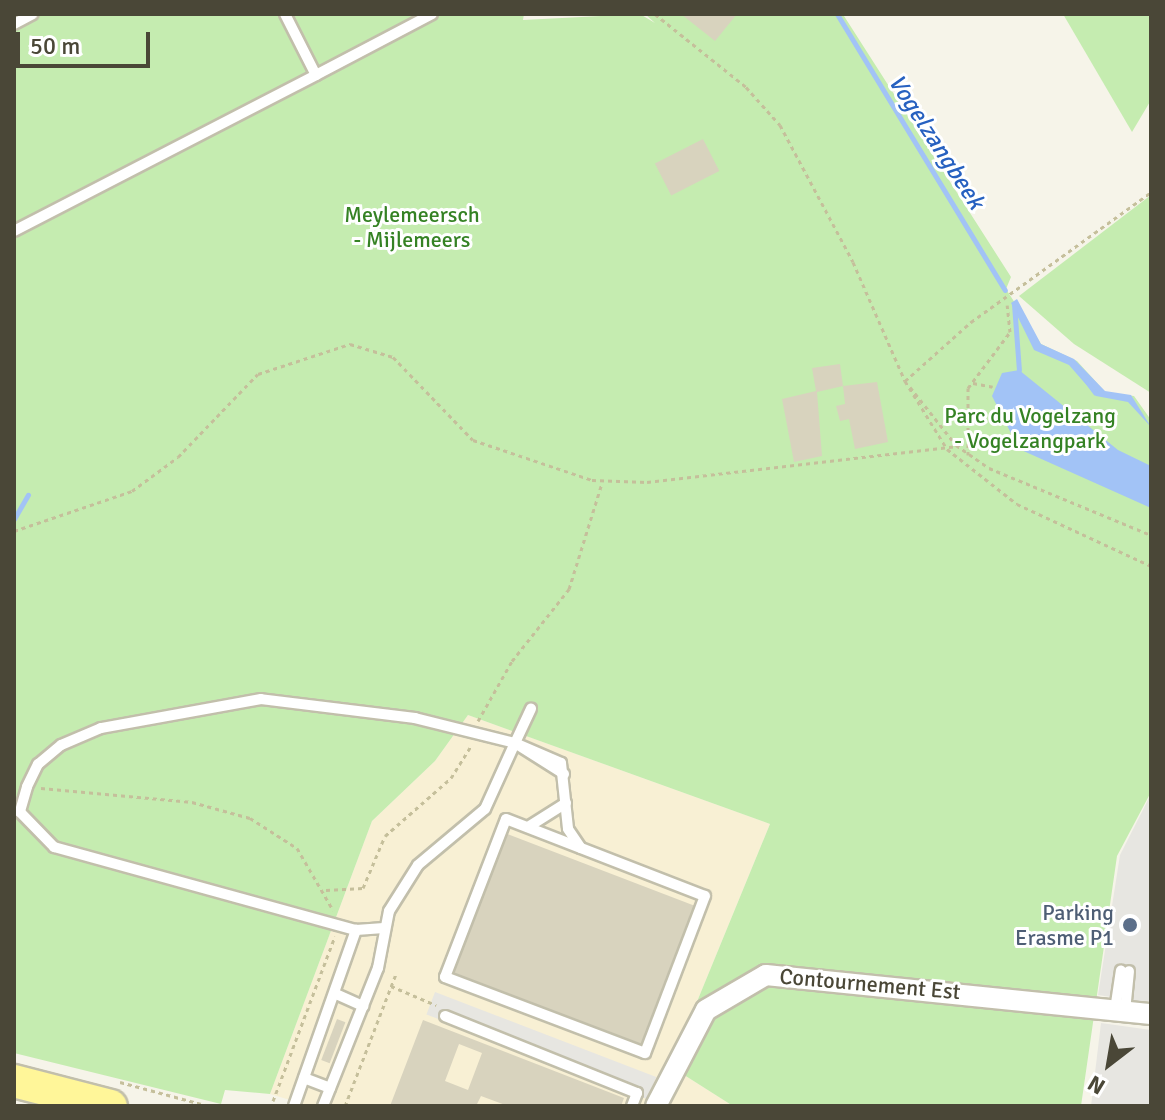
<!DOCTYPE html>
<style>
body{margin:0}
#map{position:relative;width:1165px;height:1120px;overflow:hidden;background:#f6f4e9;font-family:Signika,sans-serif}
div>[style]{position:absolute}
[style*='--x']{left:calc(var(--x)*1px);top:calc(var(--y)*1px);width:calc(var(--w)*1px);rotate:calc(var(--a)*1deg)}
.commercial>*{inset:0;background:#f8f0d4}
.green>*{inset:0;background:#c5ecb0}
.parking>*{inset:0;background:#e7e6e1;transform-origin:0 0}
.water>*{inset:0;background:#a2c3f6}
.stream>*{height:5px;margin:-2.5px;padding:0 2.5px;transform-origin:2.5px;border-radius:2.5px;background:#a2c3f6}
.building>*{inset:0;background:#d8d3be;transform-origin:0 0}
.path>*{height:3px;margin-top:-1.5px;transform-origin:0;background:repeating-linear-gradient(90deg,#c5bf9b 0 4px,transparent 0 8px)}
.roads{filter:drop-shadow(2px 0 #c2bfab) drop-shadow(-2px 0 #c2bfab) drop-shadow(0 2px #c2bfab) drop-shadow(0 -2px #c2bfab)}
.lane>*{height:10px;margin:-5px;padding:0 5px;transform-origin:5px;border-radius:5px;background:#fff}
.street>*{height:20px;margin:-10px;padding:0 10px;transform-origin:10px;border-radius:10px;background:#fff}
.primary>*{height:32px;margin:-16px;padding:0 16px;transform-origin:16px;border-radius:16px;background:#fff699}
.dots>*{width:22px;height:22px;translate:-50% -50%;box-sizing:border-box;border:4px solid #fff;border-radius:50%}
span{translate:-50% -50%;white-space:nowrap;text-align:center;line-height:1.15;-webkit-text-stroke:6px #fff;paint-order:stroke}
.park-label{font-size:22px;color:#358224}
.service-label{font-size:22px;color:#4e5e75}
.right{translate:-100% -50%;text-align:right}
.street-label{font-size:22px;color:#4a4737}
.water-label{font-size:24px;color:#2761c0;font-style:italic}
.frame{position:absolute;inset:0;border:16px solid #4a4737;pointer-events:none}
.north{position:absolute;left:1069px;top:1024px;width:80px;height:80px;-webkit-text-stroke:6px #fff;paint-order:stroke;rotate:211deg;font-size:22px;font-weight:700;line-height:32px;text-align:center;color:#4a4737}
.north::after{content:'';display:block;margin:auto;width:28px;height:36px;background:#4a4737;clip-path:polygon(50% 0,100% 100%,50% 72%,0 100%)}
.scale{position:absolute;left:16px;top:32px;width:134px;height:36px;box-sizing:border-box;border:4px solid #4a4737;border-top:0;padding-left:10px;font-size:24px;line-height:28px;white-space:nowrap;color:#4a4737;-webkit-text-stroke:6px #fff;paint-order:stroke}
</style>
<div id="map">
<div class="commercial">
<div style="clip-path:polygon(468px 715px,770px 824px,694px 1009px,692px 1051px,681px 1073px,733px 1106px,310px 1106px,270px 1094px,372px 821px,435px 761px)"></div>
</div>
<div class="green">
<div style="clip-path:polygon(14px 14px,524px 14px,523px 20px,640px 14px,655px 23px,645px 14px,844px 16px,1011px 277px,1006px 289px,1041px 344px,1077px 361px,1106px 393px,1134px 396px,1151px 420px,1151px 792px,1117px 856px,1081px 1106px,733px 1106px,681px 1073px,715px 1018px,737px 1001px,768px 987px,833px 989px,841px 971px,765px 969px,727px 984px,694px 1009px,770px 824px,468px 715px,435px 761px,372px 821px,270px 1094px,225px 1090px,221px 1104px,14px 1053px)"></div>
<div style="clip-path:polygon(1063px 14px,1151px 14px,1151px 100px,1132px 132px)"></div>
<div style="clip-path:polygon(1151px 195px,1151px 393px,1074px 344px,1019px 296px)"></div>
</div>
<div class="parking">
<div style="clip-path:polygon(1151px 794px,1151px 1003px,1098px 995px,1120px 855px)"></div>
<div style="left:435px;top:992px;width:237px;height:24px;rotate:21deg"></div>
<div style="clip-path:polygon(1101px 1023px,1151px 1030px,1151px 1106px,1091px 1106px)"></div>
</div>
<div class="water">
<div style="clip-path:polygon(1017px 299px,1041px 344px,1074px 359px,1105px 391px,1131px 395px,1151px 427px,1128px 402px,1096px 396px,1069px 365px,1034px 350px,1011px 303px)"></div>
<div style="clip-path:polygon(1019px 370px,1118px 450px,1151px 466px,1151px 508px,1019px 449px,992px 396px,1002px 373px)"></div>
</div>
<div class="stream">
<div style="--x:837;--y:14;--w:323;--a:58.7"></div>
<div style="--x:1014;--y:304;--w:66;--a:85.7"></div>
<div style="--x:1078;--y:369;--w:29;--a:54"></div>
<div style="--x:14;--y:519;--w:28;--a:-60"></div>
</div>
<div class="building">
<div style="clip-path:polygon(681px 14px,737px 14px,715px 41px)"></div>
<div style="left:703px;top:139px;width:36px;height:54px;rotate:63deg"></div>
<div style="clip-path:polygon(840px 364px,843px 386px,877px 382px,888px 442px,855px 449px,849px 419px,840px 421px,836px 406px,845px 404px,843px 386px,817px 392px,822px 456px,794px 462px,782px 399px,816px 391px,812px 368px)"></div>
<div style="left:505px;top:833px;width:203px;height:153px;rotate:21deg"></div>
<div style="left:337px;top:1019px;width:9px;height:44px;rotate:21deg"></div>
<div style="clip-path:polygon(evenodd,423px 1020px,624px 1098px,621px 1106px,508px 1106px,481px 1096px,476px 1106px,390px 1106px,423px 1020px,459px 1044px,482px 1053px,468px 1090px,445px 1081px,459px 1044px)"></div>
</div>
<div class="path">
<div style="--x:655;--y:14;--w:117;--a:38.7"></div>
<div style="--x:746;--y:87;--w:51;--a:48.2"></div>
<div style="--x:780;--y:125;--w:155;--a:61.9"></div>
<div style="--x:853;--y:262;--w:130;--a:66.4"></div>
<div style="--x:905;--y:381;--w:80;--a:58.3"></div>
<div style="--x:947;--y:449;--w:89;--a:38.2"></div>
<div style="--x:1017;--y:504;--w:148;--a:24.8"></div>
<div style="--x:905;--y:381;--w:89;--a:-41.8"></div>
<div style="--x:971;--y:322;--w:222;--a:-35.8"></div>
<div style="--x:973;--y:383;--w:20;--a:11"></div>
<div style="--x:910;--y:387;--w:74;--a:51.6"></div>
<div style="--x:956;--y:445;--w:40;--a:34.9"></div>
<div style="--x:989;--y:468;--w:175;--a:22.5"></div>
<div style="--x:968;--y:455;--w:67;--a:-90"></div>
<div style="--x:968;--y:388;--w:70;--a:-53.1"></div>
<div style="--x:1010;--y:332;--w:27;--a:-96"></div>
<div style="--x:14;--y:531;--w:125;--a:-18.7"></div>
<div style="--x:132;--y:491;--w:57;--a:-36.5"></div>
<div style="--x:178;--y:457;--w:115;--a:-46.1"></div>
<div style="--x:258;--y:374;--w:97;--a:-18.1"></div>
<div style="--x:350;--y:344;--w:45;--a:16.8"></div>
<div style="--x:393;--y:357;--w:115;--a:46.1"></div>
<div style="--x:473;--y:440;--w:126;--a:18.6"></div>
<div style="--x:592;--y:480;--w:55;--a:2.1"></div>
<div style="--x:647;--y:482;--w:313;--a:-6.6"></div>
<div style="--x:478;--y:721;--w:69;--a:-60.5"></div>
<div style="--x:512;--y:661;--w:92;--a:-51.6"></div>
<div style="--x:569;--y:589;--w:111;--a:-72.7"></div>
<div style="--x:41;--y:788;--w:152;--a:5.3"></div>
<div style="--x:192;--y:802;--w:60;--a:15.4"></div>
<div style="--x:250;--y:818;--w:56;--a:32.6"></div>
<div style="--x:297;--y:848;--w:72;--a:59.9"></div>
<div style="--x:326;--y:890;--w:37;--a:-3"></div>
<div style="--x:363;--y:888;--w:56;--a:-67.1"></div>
<div style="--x:385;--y:836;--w:88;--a:-41.3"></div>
<div style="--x:451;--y:778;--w:38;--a:-58"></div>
<div style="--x:391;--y:986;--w:49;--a:22.9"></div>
<div style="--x:120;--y:1082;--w:92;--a:15.1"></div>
<div style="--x:273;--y:1101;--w:176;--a:-69.4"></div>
<div style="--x:345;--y:1106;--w:142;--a:-68.9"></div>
</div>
<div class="roads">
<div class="lane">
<div style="--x:285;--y:14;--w:68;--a:63.1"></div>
<div style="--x:316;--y:75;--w:131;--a:-27.7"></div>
<div style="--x:14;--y:24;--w:21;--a:-28"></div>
<div style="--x:14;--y:231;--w:340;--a:-27.3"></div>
<div style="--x:515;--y:743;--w:50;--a:23.5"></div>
<div style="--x:561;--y:763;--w:66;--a:83.9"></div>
<div style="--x:568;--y:829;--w:23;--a:56"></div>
<div style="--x:515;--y:743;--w:58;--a:32.3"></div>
<div style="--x:515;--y:743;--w:38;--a:-65"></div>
<div style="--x:506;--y:819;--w:213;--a:21.2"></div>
<div style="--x:705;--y:896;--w:168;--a:110.9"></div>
<div style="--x:645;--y:1053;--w:214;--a:-159.2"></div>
<div style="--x:445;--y:977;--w:169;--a:-68.9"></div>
<div style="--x:528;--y:827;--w:45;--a:-32.3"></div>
<div style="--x:336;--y:994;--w:30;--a:24"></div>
<div style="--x:1115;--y:1010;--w:40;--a:-81.5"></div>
<div style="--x:1125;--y:1011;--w:40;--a:-84.3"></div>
<div style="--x:445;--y:1016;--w:207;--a:21.9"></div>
<div style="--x:637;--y:1093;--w:14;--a:111"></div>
<div style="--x:304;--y:1078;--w:28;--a:21"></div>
<div style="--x:294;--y:1106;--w:187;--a:-70.6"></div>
<div style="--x:323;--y:1106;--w:149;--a:-68.3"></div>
<div style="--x:378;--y:968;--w:58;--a:-79.1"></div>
<div style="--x:389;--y:911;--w:54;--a:-57.8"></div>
<div style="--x:418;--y:865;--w:87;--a:-39.9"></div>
<div style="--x:485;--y:809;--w:72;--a:-65.6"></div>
<div style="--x:515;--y:743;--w:103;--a:-166"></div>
<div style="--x:415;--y:718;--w:155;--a:-173"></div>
<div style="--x:261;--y:699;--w:163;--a:169.7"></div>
<div style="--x:101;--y:728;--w:43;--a:157"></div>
<div style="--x:61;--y:745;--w:30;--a:140"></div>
<div style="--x:38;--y:764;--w:25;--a:116"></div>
<div style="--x:27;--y:787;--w:26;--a:106"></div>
<div style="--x:20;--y:812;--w:49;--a:45.8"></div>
<div style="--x:54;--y:847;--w:313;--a:15.4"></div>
<div style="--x:356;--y:930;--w:28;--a:-4"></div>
</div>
<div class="street">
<div style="--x:656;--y:1106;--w:108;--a:-62.5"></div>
<div style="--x:706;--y:1010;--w:69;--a:-30.3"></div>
<div style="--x:766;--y:975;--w:387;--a:5.8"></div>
</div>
<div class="primary">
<div style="--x:14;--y:1081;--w:100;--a:14.5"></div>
</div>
</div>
<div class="dots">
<div style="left:1130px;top:925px;background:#5c6f8a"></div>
</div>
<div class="park-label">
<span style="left:412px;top:227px">Meylemeersch<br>- Mijlemeers</span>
<span style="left:1030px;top:428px">Parc du Vogelzang<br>- Vogelzangpark</span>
</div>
<div class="service-label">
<span class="right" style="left:1114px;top:925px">Parking<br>Erasme P1</span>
</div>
<div class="street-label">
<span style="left:870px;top:984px;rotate:5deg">Contournement Est</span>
</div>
<div class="water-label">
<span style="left:936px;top:142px;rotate:57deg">Vogelzangbeek</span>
</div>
<div class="frame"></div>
<div class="north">N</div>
<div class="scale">50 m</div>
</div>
